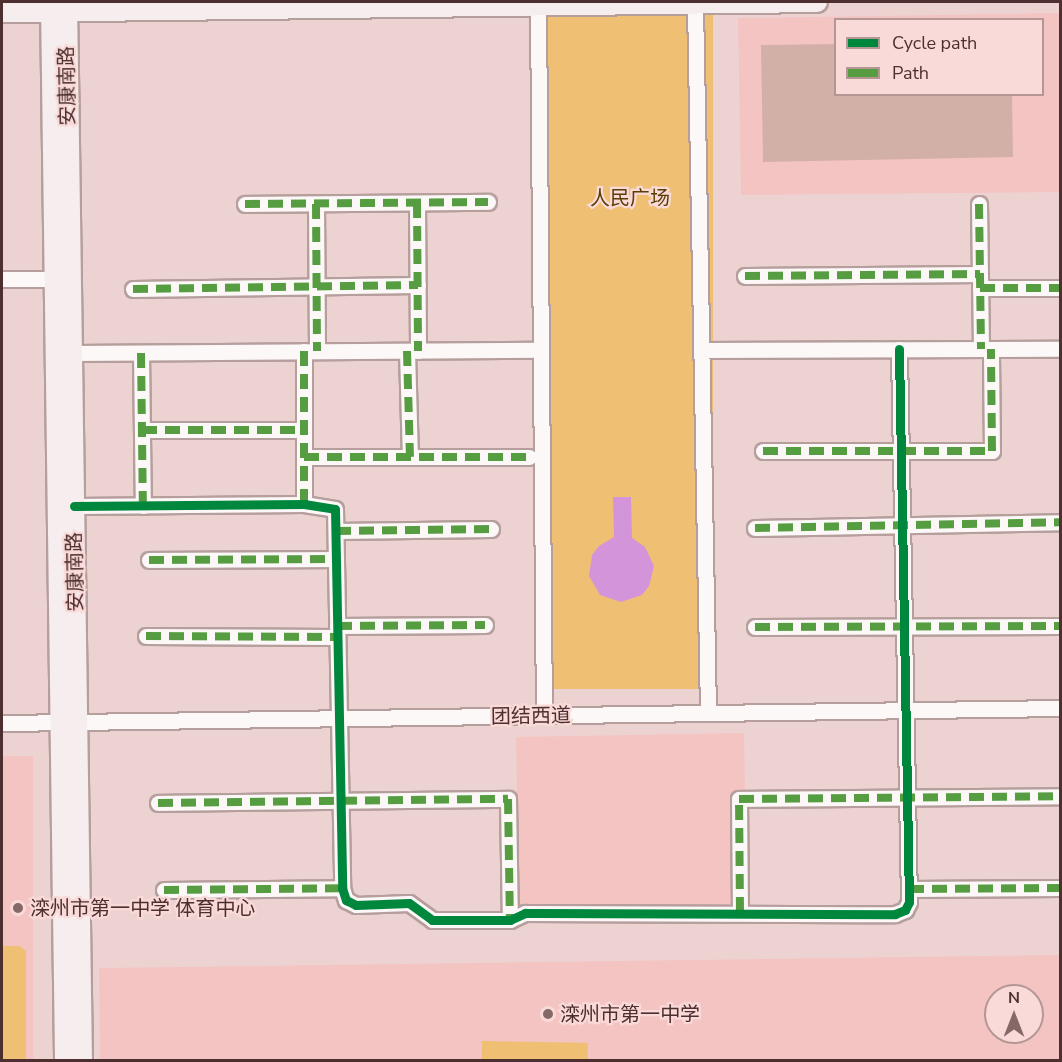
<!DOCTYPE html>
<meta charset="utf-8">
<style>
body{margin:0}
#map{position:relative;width:1062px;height:1062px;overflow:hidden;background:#ecd3d2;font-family:"Nunito Sans","Noto Sans SC",sans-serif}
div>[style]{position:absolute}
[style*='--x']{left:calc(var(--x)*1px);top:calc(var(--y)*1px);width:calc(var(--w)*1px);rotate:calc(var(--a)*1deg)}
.built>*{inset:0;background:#f4c4c3;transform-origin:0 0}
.green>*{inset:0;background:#efc074;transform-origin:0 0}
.water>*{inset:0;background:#d494d9}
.building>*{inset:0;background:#d3b0a7}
.roads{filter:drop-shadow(2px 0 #b69e9d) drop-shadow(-2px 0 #b69e9d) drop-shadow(0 2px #b69e9d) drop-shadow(0 -2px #b69e9d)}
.minor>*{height:15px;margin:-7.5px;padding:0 7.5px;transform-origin:7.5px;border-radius:7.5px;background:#fcf8f8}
.major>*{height:20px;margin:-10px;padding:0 10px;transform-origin:10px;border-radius:10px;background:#f6eeee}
.quiet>*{height:8px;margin-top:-4px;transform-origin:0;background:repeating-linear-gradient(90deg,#569d42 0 15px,transparent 0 23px)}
.cycleway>*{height:9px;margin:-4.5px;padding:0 4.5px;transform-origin:4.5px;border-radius:4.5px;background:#00873e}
.dots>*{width:16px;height:16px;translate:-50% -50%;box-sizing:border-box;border:3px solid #f9dad9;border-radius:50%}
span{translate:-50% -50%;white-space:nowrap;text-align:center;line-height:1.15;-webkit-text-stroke:4.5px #f9dad9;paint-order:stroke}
.street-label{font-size:20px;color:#4d2f2f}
.park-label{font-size:20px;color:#593e04}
.poi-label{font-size:20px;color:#4d2f2f}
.left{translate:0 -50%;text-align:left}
.frame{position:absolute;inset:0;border:3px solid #4d2f2f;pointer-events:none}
.legend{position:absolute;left:834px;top:18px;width:210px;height:78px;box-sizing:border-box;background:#f9dad9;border:2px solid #b49695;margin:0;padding:8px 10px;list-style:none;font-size:18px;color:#4d2f2f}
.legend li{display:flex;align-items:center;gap:12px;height:30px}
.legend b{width:30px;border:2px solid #b49695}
.north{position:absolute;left:984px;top:984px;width:60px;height:60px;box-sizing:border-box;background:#f9dad9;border:2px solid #b49695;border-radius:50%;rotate:0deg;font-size:16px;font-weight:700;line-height:24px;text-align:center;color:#4d2f2f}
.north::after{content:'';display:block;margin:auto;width:21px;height:27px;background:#856868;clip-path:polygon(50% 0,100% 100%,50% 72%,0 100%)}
</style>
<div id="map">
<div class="built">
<div style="clip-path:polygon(evenodd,1060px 13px,1060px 192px,741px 195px,738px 18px,1060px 13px,836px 20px,1042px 20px,1042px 94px,836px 94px,836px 20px)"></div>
<div style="left:744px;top:733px;width:174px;height:228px;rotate:89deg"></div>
<div style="left:2px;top:756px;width:31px;height:304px"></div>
<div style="clip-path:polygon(evenodd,1060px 955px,1060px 1060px,100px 1060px,99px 968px,1060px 955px,996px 996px,1032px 996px,1032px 1032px,996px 1032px,996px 996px)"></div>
</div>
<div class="green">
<div style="left:713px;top:14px;width:675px;height:170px;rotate:90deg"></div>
<div style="clip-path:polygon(2px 946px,20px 946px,26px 951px,26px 1060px,2px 1060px)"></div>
<div style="left:482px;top:1041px;width:106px;height:19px;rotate:1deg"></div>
</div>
<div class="water">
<div style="clip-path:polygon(613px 497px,631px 497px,632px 538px,645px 547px,654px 566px,649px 586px,642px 595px,621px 602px,600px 595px,589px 576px,592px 555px,599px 546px,614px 537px)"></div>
</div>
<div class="building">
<div style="clip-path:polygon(836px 44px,836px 94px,1012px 94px,1013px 157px,763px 162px,761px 45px)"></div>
</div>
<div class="roads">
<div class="minor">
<div style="--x:695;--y:3;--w:710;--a:88.95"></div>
<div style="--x:538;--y:5;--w:710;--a:89.52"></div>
<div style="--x:417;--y:203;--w:148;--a:89.6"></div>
<div style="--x:245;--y:204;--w:243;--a:-0.5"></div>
<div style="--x:316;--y:204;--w:147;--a:89.6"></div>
<div style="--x:979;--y:204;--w:145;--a:89.2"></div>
<div style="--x:745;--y:276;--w:235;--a:-0.5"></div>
<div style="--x:2;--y:279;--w:62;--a:0"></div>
<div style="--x:980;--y:288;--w:80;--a:0"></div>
<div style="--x:133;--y:289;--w:285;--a:-0.8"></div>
<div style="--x:702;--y:350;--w:358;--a:-0.2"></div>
<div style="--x:407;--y:351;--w:106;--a:88.4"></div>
<div style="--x:73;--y:353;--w:467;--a:-0.4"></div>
<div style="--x:141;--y:353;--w:153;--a:89.3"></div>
<div style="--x:142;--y:430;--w:162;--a:0"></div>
<div style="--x:763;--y:451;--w:229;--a:0"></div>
<div style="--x:992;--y:451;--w:102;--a:-90.6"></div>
<div style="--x:304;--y:457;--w:225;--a:0"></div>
<div style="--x:304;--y:504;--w:153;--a:-90"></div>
<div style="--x:74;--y:506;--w:230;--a:-0.5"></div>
<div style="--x:304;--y:504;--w:31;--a:9"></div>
<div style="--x:335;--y:509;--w:379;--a:88.9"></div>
<div style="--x:342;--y:888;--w:13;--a:72"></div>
<div style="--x:346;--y:900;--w:11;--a:27"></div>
<div style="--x:356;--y:905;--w:53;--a:-2.2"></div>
<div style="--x:409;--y:903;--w:29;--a:36"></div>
<div style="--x:432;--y:920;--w:78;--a:0"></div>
<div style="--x:510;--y:920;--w:17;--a:-25"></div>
<div style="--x:525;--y:913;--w:370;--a:0.2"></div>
<div style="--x:895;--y:914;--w:11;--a:-22"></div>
<div style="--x:905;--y:910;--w:9;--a:-63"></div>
<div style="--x:909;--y:902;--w:553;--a:-91.04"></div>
<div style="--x:755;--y:528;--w:305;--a:-1.1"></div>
<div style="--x:336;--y:531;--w:155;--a:-0.7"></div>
<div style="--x:149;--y:560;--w:187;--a:-0.3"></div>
<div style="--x:337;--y:626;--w:148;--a:-0.4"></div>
<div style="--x:755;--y:627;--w:305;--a:-0.2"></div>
<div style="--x:146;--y:636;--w:190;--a:0.3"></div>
<div style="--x:2;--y:723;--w:1058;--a:-0.81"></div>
<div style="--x:158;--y:803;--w:350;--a:-0.7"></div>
<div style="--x:508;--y:799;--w:121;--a:89.1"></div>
<div style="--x:909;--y:889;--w:151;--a:-0.4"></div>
<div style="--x:164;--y:890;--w:178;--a:-0.6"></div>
<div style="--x:740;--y:912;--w:113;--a:-90.5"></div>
<div style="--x:739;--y:799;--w:321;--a:-0.5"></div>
</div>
<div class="major">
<div style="--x:51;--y:2;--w:1058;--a:89.24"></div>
<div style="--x:67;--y:2;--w:1058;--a:89.19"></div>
<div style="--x:2;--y:12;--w:815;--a:-0.7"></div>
</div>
</div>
<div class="quiet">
<div style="--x:417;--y:203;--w:148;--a:89.6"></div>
<div style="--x:245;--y:204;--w:243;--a:-0.5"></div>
<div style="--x:316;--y:204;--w:147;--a:89.6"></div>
<div style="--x:979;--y:204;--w:145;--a:89.2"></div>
<div style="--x:745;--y:276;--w:235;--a:-0.5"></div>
<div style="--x:980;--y:288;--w:80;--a:0"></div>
<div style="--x:133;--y:289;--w:285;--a:-0.8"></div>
<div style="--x:407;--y:351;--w:106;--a:88.4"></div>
<div style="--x:141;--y:353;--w:153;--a:89.3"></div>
<div style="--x:142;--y:430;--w:162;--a:0"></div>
<div style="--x:763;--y:451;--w:229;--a:0"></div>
<div style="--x:992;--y:451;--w:102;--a:-90.6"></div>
<div style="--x:304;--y:457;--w:225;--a:0"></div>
<div style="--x:304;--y:504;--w:153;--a:-90"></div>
<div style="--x:755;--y:528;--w:305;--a:-1.1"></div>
<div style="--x:336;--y:531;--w:155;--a:-0.7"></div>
<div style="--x:149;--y:560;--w:187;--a:-0.3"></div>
<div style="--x:337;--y:626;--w:148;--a:-0.4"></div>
<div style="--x:755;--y:627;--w:305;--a:-0.2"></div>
<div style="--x:146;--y:636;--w:190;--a:0.3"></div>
<div style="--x:158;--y:803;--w:350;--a:-0.7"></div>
<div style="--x:508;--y:799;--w:121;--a:89.1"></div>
<div style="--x:909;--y:889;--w:151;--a:-0.4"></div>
<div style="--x:164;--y:890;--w:178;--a:-0.6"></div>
<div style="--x:740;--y:912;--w:113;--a:-90.5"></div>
<div style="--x:739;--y:799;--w:321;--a:-0.5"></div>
</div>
<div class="cycleway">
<div style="--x:74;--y:506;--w:230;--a:-0.5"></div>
<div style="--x:304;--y:504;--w:31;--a:9"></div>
<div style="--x:335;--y:509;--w:379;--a:88.9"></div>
<div style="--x:342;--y:888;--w:13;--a:72"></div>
<div style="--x:346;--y:900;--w:11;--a:27"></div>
<div style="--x:356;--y:905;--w:53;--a:-2.2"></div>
<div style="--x:409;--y:903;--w:29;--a:36"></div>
<div style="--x:432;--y:920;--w:78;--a:0"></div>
<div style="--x:510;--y:920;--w:17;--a:-25"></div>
<div style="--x:525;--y:913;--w:370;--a:0.2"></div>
<div style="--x:895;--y:914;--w:11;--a:-22"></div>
<div style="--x:905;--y:910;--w:9;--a:-63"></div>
<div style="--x:909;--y:902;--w:553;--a:-91.04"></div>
</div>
<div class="dots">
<div style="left:18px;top:908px;background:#856868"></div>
<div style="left:548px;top:1014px;background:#856868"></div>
</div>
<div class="street-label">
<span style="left:67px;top:86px;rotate:-91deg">安康南路</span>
<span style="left:75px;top:572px;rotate:-91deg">安康南路</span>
<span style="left:531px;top:716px;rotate:-1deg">团结西道</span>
</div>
<div class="park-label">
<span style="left:630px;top:198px">人民广场</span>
</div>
<div class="poi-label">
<span class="left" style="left:30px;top:908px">滦州市第一中学 体育中心</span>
<span class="left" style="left:560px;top:1014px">滦州市第一中学</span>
</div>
<div class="frame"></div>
<ul class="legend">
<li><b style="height:8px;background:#00873e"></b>Cycle path</li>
<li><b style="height:8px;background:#569d42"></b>Path</li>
</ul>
<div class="north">N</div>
</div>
